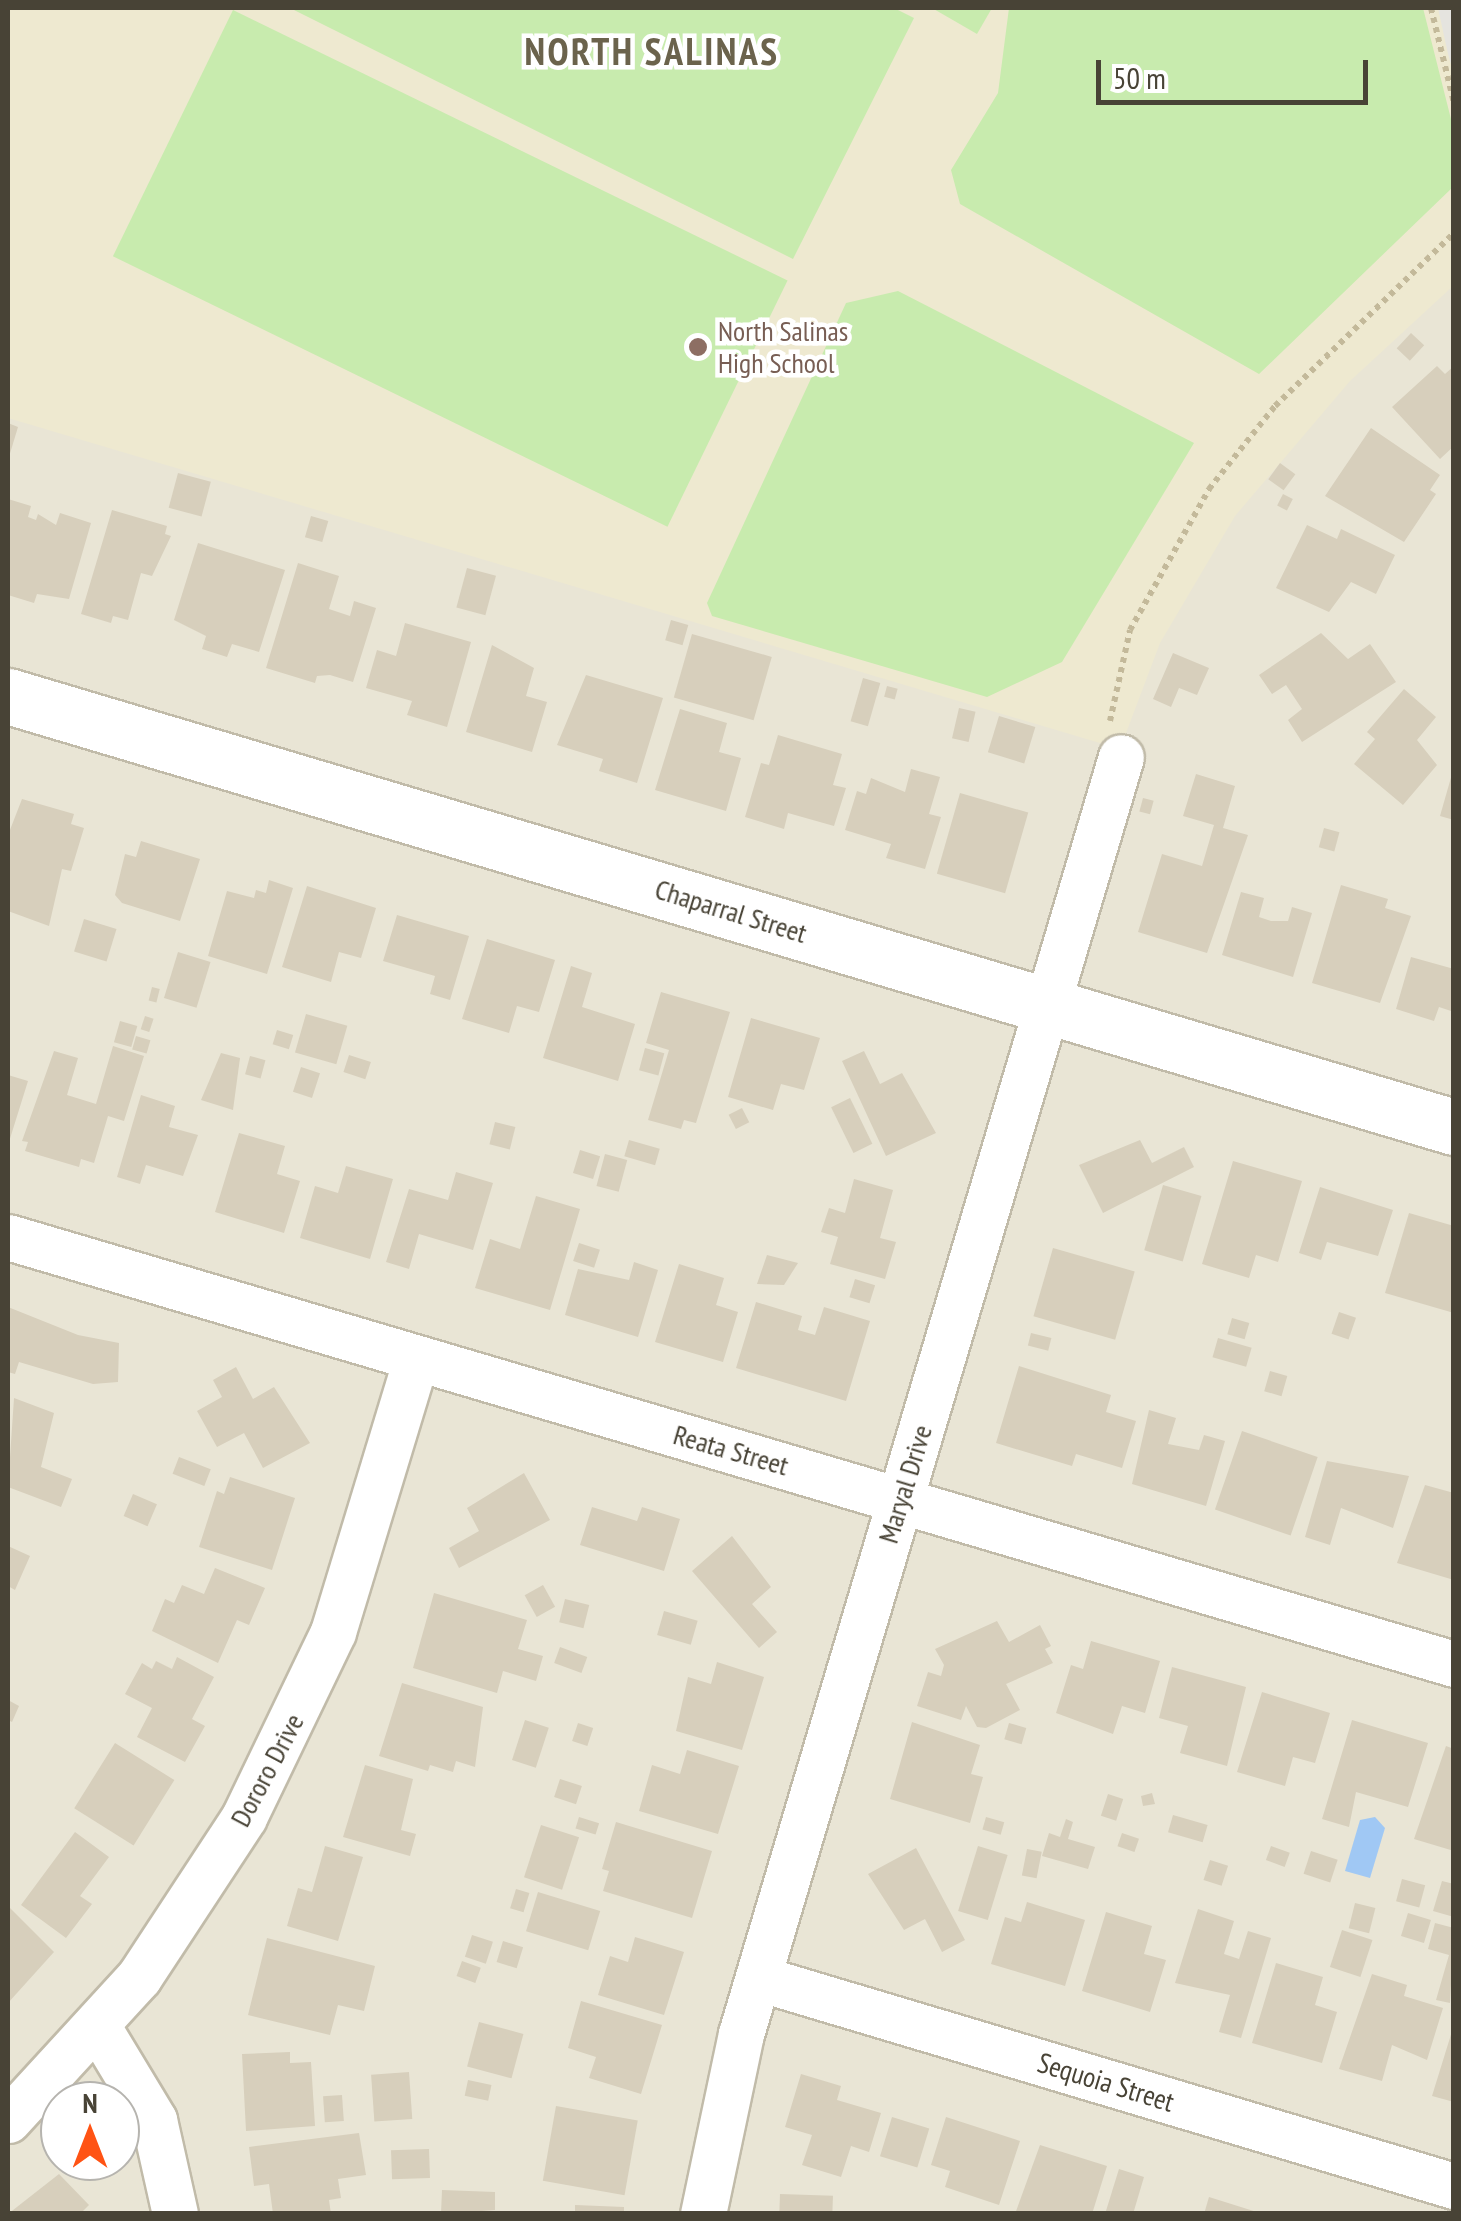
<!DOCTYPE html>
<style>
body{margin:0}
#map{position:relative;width:1461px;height:2221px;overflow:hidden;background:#f4f2e7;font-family:"PT Sans Narrow",sans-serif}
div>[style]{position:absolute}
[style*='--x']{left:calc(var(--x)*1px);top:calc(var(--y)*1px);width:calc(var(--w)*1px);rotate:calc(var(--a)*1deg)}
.residential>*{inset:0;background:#e9e5d5}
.education>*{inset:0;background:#eee9d0}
.green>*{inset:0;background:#c8ebae;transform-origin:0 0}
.parking>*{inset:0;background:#e5e4df}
.water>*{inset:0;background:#a0c8f4}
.building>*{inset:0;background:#d7cfbc;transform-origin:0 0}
.path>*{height:6px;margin-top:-3px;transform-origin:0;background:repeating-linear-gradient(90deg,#c3b99a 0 5px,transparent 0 10px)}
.roads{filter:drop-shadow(2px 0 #c1bba9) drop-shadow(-2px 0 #c1bba9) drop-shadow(0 2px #c1bba9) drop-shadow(0 -2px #c1bba9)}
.minor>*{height:45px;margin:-22.5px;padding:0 22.5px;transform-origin:22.5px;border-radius:22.5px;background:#fff}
.tertiary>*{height:55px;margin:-27.5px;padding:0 27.5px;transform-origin:27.5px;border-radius:27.5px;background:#fff}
.dots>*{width:28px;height:28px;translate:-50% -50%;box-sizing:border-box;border:5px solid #fff;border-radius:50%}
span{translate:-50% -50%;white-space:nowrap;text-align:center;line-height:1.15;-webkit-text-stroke:9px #fff;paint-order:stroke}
.education-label{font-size:28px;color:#785e54}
.left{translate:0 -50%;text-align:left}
.street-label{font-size:28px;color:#484336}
.district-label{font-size:38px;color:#6b634c;font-weight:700;letter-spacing:2.5px}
.frame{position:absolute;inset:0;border:10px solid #484336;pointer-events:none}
.north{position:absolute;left:40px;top:2081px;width:100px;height:100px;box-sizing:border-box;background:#fff;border:2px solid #b6b4af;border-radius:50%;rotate:0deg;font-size:28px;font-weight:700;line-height:40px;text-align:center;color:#484336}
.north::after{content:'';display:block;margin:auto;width:35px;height:45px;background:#ff5314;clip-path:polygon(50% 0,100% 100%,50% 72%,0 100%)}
.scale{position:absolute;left:1096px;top:60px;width:272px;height:45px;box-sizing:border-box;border:5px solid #484336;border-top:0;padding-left:12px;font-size:30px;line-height:35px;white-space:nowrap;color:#484336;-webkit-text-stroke:8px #fff;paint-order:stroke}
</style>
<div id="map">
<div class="residential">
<div style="clip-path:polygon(evenodd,8px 8px,1453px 8px,1453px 2213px,8px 2214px,8px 8px,60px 2101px,120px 2101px,120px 2161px,60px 2161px,60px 2101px)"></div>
</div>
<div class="education">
<div style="clip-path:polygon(8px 8px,1453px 8px,1453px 286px,1350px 381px,1235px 516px,1160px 643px,1120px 749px,8px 418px)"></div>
</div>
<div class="green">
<div style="clip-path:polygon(894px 8px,914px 18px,793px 259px,292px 9px)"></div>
<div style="clip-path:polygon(932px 8px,992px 8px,977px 34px)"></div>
<div style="clip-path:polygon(1009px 8px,1423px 8px,1453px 127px,1453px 187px,1259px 374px,960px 204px,951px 170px,998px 93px)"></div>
<div style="left:233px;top:10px;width:617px;height:274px;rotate:26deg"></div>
<div style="clip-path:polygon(898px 291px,1194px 443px,1062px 662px,987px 697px,712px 616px,707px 603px,846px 303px)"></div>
</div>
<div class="parking">
<div style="clip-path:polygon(1438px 8px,1453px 8px,1453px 71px,1448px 54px)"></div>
</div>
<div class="water">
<div style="clip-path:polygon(1375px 1817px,1385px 1828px,1370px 1878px,1345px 1871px,1360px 1820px)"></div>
</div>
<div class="building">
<div style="left:1411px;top:333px;width:18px;height:21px;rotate:43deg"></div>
<div style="clip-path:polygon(1437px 366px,1445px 374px,1454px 366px,1454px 446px,1440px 459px,1392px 407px)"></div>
<div style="clip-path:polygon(8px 423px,18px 427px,8px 460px)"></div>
<div style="clip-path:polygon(1371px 428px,1440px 475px,1430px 490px,1436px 494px,1404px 542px,1325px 496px)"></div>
<div style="left:1280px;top:463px;width:19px;height:20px;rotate:36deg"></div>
<div style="left:178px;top:473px;width:34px;height:36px;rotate:15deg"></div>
<div style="left:1283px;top:494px;width:11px;height:13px;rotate:27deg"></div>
<div style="clip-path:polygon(8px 499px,31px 506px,28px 517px,36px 520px,38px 514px,56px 525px,60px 513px,91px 523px,69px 599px,37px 594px,34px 603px,8px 595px)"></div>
<div style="clip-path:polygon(112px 510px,167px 526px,165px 534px,171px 536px,152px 576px,141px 573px,128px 620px,113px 616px,111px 623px,81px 614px)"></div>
<div style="left:311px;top:516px;width:18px;height:22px;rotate:16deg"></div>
<div style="clip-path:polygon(1307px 525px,1337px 539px,1341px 529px,1395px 555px,1376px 594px,1351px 582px,1329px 612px,1276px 588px)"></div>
<div style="clip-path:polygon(198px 543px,285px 570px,259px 652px,232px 644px,227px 657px,202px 649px,206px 636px,174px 620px)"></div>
<div style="clip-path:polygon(298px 563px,339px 576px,329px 609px,350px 616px,354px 601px,376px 608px,353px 682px,330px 675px,317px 676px,315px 683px,266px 668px)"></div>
<div style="left:467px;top:568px;width:30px;height:41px;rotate:15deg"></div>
<div style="left:671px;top:620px;width:18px;height:21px;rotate:16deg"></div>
<div style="clip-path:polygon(405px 623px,471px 642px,447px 727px,407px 715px,412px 701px,366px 688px,377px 650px,396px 656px)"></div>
<div style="clip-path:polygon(1321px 633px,1348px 659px,1370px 644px,1396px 682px,1302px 742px,1288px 720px,1302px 709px,1286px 685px,1272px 694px,1259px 675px)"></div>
<div style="left:692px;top:634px;width:83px;height:66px;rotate:16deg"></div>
<div style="clip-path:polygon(492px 645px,534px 668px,526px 696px,547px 702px,532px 752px,466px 732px)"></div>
<div style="clip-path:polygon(1173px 653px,1209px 668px,1197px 695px,1179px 688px,1171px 707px,1153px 699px)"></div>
<div style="clip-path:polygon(586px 675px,663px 698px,637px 783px,599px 771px,603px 759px,557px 745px)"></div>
<div style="left:863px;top:678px;width:18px;height:45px;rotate:16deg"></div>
<div style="left:887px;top:686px;width:11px;height:11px;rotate:15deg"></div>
<div style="clip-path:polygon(1404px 689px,1436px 717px,1417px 740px,1437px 765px,1403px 805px,1354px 764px,1375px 739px,1367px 732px)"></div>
<div style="left:959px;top:708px;width:17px;height:31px;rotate:13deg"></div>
<div style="clip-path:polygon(680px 709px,727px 723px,719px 752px,741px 758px,726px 811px,655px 790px)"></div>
<div style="left:999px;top:716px;width:38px;height:38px;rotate:17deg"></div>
<div style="clip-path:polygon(778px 735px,842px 754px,833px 785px,846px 788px,834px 826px,788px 813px,784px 829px,745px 817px,761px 763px,769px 765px)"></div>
<div style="clip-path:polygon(911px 769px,940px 777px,929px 814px,941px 817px,925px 869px,886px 858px,891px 844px,845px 830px,857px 791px,866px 794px,871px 778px,905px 792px)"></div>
<div style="clip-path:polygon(1196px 774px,1235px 786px,1223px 828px,1248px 835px,1207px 953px,1138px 932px,1162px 854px,1202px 866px,1214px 825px,1183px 816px)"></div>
<div style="clip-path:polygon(1452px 774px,1454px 775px,1454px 820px,1440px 816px)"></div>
<div style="left:960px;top:793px;width:71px;height:84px;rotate:16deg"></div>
<div style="left:1143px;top:798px;width:11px;height:14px;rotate:15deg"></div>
<div style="clip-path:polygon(22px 799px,74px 814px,71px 824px,84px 828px,71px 871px,62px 869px,49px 926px,8px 911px,8px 835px)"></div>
<div style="left:1324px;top:828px;width:16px;height:20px;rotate:15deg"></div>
<div style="clip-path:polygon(141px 841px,200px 859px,180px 921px,122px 903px,115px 895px,125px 854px,136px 857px)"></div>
<div style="clip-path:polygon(269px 880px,293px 888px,267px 974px,208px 956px,227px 891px,254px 898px,256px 890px,266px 893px)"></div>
<div style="clip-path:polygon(1341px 885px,1388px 899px,1385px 908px,1411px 916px,1380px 1003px,1312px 983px)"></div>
<div style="clip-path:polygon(307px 886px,376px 908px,361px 958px,339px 952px,331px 982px,282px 967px)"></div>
<div style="clip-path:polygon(1241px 892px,1264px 898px,1259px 917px,1271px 921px,1288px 921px,1292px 907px,1312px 913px,1293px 977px,1222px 955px)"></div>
<div style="clip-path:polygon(397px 915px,469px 936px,450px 1000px,430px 994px,435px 976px,383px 961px)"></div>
<div style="left:84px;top:919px;width:34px;height:34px;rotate:17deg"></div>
<div style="clip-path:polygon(487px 939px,555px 960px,539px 1012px,517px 1006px,509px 1033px,462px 1019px)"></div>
<div style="left:178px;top:952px;width:34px;height:48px;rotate:17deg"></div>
<div style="clip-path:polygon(1411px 957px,1454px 969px,1454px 1012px,1439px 1007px,1434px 1021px,1396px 1009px)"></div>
<div style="clip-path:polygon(571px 966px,592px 973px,582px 1007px,635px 1024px,618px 1081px,543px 1058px)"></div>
<div style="left:152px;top:987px;width:8px;height:14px;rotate:14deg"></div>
<div style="clip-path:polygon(661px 992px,730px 1012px,696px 1123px,684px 1120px,681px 1129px,648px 1120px,669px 1050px,646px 1043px)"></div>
<div style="left:306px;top:1014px;width:43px;height:40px;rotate:16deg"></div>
<div style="left:145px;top:1016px;width:9px;height:14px;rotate:18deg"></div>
<div style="clip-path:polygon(751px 1018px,820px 1038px,804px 1090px,781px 1084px,773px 1110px,728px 1097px)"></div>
<div style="left:120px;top:1021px;width:18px;height:22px;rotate:16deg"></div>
<div style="left:277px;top:1030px;width:17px;height:15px;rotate:17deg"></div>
<div style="left:136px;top:1036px;width:15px;height:14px;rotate:16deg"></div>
<div style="clip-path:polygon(113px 1046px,144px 1056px,124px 1121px,108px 1116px,94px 1163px,81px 1159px,79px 1167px,25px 1151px,28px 1142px,22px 1141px,54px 1051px,78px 1058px,67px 1095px,96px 1104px)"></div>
<div style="left:645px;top:1048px;width:20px;height:23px;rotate:15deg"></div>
<div style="clip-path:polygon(864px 1051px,880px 1084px,902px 1073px,936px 1133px,886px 1156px,842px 1061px)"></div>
<div style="clip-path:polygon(221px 1053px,240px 1058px,233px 1110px,201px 1100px)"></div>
<div style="left:349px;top:1055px;width:23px;height:18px;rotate:18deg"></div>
<div style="left:250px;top:1056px;width:16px;height:19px;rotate:15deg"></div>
<div style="left:301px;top:1067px;width:20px;height:26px;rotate:18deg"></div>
<div style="clip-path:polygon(8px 1075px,28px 1081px,8px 1145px)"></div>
<div style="clip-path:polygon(141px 1095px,175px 1106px,169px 1127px,198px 1135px,183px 1176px,146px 1165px,140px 1184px,117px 1177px)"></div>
<div style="left:850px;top:1098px;width:51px;height:21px;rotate:64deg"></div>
<div style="left:742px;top:1108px;width:16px;height:15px;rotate:63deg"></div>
<div style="left:495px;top:1122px;width:21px;height:23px;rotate:14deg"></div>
<div style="clip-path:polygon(239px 1133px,285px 1146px,277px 1174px,300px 1181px,284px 1233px,215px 1212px)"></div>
<div style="left:629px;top:1140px;width:32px;height:17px;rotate:16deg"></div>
<div style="clip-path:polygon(1140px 1140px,1152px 1163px,1184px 1147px,1194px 1167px,1103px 1213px,1079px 1165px)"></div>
<div style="left:580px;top:1150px;width:21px;height:24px;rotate:17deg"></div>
<div style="left:605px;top:1154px;width:23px;height:33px;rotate:15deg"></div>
<div style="clip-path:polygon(1233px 1161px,1302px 1181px,1278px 1262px,1256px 1255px,1249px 1278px,1202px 1264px)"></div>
<div style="clip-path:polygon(346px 1166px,393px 1179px,370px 1259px,300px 1238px,315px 1186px,338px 1193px)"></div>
<div style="clip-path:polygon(456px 1172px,493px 1183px,473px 1250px,419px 1234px,409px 1269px,386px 1262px,409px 1189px,448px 1200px)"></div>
<div style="clip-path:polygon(854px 1179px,893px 1190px,880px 1238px,896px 1242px,885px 1279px,830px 1264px,838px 1237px,821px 1232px,829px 1208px,845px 1213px)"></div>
<div style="left:1163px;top:1185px;width:40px;height:68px;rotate:16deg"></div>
<div style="clip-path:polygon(1320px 1187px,1393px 1210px,1378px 1256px,1327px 1242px,1321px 1260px,1299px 1253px)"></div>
<div style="clip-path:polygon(536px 1196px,580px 1209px,550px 1310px,475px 1288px,490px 1239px,520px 1249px)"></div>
<div style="clip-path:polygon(1409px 1213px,1454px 1226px,1454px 1313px,1385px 1293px)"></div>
<div style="left:579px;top:1243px;width:22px;height:19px;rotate:18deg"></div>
<div style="left:1053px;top:1248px;width:85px;height:71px;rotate:16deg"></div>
<div style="clip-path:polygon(767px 1255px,798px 1263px,784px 1285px,757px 1284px)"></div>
<div style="clip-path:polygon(634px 1262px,658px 1270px,638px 1337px,565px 1315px,578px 1269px,629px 1280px)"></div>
<div style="clip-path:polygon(679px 1264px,724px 1278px,716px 1305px,738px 1312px,723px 1362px,655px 1342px)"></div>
<div style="left:855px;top:1279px;width:21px;height:19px;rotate:17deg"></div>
<div style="clip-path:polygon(756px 1302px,802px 1316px,798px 1330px,815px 1335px,824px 1307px,870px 1321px,846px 1401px,736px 1368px)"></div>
<div style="clip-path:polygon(8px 1307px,78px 1335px,119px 1343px,118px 1382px,93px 1384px,19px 1362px,15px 1374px,8px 1372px)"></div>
<div style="left:1339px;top:1312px;width:18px;height:23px;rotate:19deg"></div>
<div style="left:1232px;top:1318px;width:18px;height:17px;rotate:16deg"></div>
<div style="left:1031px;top:1333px;width:21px;height:13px;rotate:14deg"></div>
<div style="left:1218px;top:1338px;width:35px;height:20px;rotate:16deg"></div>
<div style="clip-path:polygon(1019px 1366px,1111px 1395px,1106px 1412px,1136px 1421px,1122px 1468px,1076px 1454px,1072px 1466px,996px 1443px)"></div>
<div style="clip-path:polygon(236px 1367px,253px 1399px,274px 1387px,310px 1443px,263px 1468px,244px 1433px,217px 1447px,197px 1411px,222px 1397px,213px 1380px)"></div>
<div style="left:1270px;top:1371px;width:18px;height:21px;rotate:16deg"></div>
<div style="clip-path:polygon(14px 1398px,54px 1413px,41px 1467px,72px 1479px,61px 1507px,8px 1487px)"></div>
<div style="clip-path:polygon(1149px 1410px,1176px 1418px,1168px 1444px,1199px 1450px,1204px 1435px,1225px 1441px,1206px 1506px,1132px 1484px)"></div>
<div style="left:1242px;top:1431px;width:80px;height:83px;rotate:19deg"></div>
<div style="left:179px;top:1457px;width:34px;height:18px;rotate:21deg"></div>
<div style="clip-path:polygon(1327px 1461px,1409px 1476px,1393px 1528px,1341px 1508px,1330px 1545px,1305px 1537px)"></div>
<div style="clip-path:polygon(524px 1473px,550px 1520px,459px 1568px,449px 1548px,479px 1531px,467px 1508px)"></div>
<div style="clip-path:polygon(230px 1477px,295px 1498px,272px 1570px,199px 1547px,217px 1491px,224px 1494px)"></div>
<div style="clip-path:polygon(1425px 1485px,1454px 1493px,1454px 1580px,1397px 1563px)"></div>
<div style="left:133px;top:1494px;width:26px;height:24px;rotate:23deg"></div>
<div style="clip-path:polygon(592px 1507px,637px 1521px,642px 1507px,680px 1519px,664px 1571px,580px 1545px)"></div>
<div style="clip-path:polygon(732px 1536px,771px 1587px,752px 1604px,777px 1632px,759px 1648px,692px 1571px)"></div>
<div style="clip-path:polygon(8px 1546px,30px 1556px,15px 1590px,8px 1586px)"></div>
<div style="clip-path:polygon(215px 1568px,265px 1588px,249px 1625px,237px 1620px,218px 1663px,152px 1631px,165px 1599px,174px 1603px,182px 1585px,204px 1594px)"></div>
<div style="left:543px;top:1585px;width:25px;height:21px;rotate:61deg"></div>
<div style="clip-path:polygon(434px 1593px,527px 1620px,518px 1649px,543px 1656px,536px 1681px,503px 1671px,497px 1693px,413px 1668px)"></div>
<div style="left:565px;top:1599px;width:25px;height:24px;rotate:14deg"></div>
<div style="left:664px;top:1611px;width:35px;height:25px;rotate:16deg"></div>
<div style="clip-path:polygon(997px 1621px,1009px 1642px,1040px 1625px,1051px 1646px,1045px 1649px,1053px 1663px,1006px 1684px,1020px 1710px,986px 1728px,977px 1727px,966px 1706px,961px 1720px,917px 1706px,928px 1672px,941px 1676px,944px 1665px,935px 1649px)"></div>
<div style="clip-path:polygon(1091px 1641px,1160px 1661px,1145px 1713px,1122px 1706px,1113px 1734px,1056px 1713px,1071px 1665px,1083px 1669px)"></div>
<div style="left:560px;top:1647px;width:29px;height:17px;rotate:20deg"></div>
<div style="clip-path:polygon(177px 1657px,214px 1677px,192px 1719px,205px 1726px,185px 1762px,137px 1737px,152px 1708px,125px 1694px,142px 1663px,152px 1669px,156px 1661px,172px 1669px)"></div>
<div style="clip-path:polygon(717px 1662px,764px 1677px,742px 1750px,676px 1731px,688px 1677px,711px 1684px)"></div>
<div style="clip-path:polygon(1172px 1667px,1246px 1687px,1227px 1766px,1180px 1753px,1188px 1726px,1159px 1718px)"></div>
<div style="clip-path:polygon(402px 1683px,483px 1707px,475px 1767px,456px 1761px,453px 1772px,430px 1765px,428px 1771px,379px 1756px)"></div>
<div style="clip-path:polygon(1262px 1692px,1330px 1713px,1315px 1763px,1293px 1757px,1285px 1786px,1237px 1772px)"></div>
<div style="clip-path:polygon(8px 1700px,19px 1706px,12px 1722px,8px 1720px)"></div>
<div style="left:525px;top:1720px;width:25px;height:42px;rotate:18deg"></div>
<div style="clip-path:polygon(1352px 1720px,1428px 1743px,1408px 1807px,1356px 1792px,1349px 1827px,1322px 1819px)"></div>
<div style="clip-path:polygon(912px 1722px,980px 1745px,971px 1774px,983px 1777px,970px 1823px,890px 1799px)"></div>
<div style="left:578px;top:1723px;width:16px;height:19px;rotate:18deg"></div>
<div style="left:1009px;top:1723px;width:18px;height:17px;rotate:16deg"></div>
<div style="left:115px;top:1743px;width:70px;height:77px;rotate:32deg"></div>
<div style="clip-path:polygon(1446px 1746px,1454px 1749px,1454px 1851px,1414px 1839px)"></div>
<div style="clip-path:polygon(687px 1750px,739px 1766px,718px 1834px,639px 1811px,652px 1765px,680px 1774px)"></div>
<div style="clip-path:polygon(365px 1765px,413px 1779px,401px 1830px,416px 1834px,410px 1856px,343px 1837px)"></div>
<div style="left:560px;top:1779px;width:23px;height:19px;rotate:18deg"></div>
<div style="clip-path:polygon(1152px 1793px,1155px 1804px,1143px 1806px,1141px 1796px)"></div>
<div style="left:1108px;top:1794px;width:16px;height:23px;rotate:18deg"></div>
<div style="left:1173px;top:1815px;width:36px;height:18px;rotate:16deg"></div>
<div style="left:579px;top:1817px;width:21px;height:12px;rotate:17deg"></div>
<div style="left:986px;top:1817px;width:19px;height:13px;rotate:16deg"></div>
<div style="clip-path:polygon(1066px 1819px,1073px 1822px,1068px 1839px,1095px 1847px,1088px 1869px,1042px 1856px,1049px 1833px,1060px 1837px)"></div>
<div style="clip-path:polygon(616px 1822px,712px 1851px,692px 1918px,603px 1891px,609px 1871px,602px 1869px)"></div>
<div style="left:541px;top:1825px;width:40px;height:55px;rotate:18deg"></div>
<div style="clip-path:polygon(75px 1832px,109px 1857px,80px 1896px,92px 1904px,66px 1938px,21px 1905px)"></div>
<div style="left:1122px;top:1833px;width:18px;height:14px;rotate:19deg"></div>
<div style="clip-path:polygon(325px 1846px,363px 1857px,338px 1941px,287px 1926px,298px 1888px,312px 1892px)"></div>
<div style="left:978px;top:1846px;width:31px;height:68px;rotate:17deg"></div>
<div style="left:1271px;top:1846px;width:20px;height:15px;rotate:20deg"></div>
<div style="clip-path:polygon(916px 1848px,965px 1940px,942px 1952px,925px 1919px,904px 1930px,868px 1874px)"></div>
<div style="left:1027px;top:1849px;width:15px;height:27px;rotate:11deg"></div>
<div style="left:1311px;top:1851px;width:28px;height:24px;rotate:18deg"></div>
<div style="left:1210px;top:1860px;width:19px;height:21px;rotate:18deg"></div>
<div style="left:1402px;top:1879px;width:24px;height:23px;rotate:15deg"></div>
<div style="clip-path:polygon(1442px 1881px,1454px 1884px,1454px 1917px,1433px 1911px)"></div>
<div style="left:516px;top:1889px;width:14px;height:20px;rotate:17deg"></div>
<div style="left:538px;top:1892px;width:65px;height:41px;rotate:17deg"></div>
<div style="clip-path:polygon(1027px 1902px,1085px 1920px,1065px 1986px,991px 1964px,1005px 1917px,1021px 1922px)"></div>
<div style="left:1355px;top:1903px;width:21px;height:26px;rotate:14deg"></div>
<div style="clip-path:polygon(8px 1906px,54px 1952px,8px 2003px)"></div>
<div style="clip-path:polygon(1198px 1909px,1234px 1921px,1224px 1954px,1239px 1959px,1248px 1931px,1271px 1938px,1241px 2038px,1219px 2032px,1230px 1995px,1175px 1983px)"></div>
<div style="clip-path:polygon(1106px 1912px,1152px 1926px,1144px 1954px,1166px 1960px,1150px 2012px,1082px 1991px)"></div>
<div style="left:1408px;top:1913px;width:24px;height:24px;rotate:17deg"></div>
<div style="clip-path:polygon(1435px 1923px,1454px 1928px,1450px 2003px,1436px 2000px,1449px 1955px,1428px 1949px)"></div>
<div style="left:1342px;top:1930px;width:32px;height:39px;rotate:18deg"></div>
<div style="left:472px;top:1935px;width:22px;height:23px;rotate:18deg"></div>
<div style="clip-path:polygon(635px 1937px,684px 1952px,664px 2015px,598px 1995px,610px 1956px,628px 1962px)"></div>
<div style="clip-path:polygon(267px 1938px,375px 1966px,364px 2011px,338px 2005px,330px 2035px,248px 2015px)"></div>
<div style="left:503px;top:1941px;width:21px;height:22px;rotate:17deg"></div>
<div style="left:462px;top:1961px;width:20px;height:16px;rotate:20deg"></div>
<div style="clip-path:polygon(1276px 1963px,1323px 1977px,1315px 2005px,1337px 2012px,1322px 2063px,1252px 2043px)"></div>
<div style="clip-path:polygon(1372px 1974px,1407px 1985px,1404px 1996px,1443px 2008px,1427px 2060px,1392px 2045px,1382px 2081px,1339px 2069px)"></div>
<div style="clip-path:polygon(581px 2001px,662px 2025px,641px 2094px,589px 2078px,596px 2057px,568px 2048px)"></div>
<div style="left:479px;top:2022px;width:46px;height:46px;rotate:15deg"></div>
<div style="clip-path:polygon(1453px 2028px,1454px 2028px,1454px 2102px,1432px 2096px)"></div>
<div style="clip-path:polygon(290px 2052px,290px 2063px,311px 2062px,315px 2126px,246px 2131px,242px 2054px)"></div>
<div style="left:409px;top:2072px;width:47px;height:38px;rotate:86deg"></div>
<div style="clip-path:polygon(801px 2074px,841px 2086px,837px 2100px,881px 2113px,869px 2152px,851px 2146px,841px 2177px,802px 2165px,812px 2135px,785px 2127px)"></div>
<div style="left:468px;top:2080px;width:24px;height:16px;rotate:12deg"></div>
<div style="left:342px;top:2095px;width:26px;height:19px;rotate:86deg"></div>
<div style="left:556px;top:2106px;width:83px;height:76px;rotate:10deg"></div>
<div style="left:892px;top:2117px;width:39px;height:41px;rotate:17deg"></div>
<div style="clip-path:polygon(946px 2117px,1020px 2141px,999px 2205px,945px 2187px,950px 2171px,931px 2165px)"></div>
<div style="clip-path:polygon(359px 2133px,366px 2175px,338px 2179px,341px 2198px,329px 2200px,331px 2214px,273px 2214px,269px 2184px,254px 2186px,249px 2147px)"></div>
<div style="clip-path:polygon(1040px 2145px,1107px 2166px,1092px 2214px,1015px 2214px)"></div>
<div style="left:429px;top:2149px;width:29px;height:38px;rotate:88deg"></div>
<div style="clip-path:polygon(1119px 2169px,1144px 2177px,1133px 2214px,1105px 2214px)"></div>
<div style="clip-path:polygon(59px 2174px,89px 2205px,80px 2214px,8px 2214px)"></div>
<div style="clip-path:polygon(442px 2190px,495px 2192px,495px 2210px,441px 2214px)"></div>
<div style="left:780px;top:2194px;width:53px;height:20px;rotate:2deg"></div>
<div style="clip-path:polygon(1209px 2197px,1260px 2213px,1260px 2214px,1204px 2214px)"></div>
<div style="clip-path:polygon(575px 2205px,624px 2207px,624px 2214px,575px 2214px)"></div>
</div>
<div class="path">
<div style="--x:1431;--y:8;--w:98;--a:76.4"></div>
<div style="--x:1110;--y:721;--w:93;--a:-77.6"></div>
<div style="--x:1130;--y:630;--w:162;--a:-60.7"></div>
<div style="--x:1209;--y:489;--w:106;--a:-51.5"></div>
<div style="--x:1275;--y:406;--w:249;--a:-44"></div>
</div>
<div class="roads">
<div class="minor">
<div style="--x:8;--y:1237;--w:1508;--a:16.45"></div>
<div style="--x:758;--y:1978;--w:726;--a:16.64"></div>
<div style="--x:98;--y:2027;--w:109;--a:58.9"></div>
<div style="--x:154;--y:2120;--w:96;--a:77.4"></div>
<div style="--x:8;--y:2120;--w:194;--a:-47.5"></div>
<div style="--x:139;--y:1977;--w:191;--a:-56.7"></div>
<div style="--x:244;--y:1817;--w:205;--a:-64.3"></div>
<div style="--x:333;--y:1632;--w:285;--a:-73.1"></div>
<div style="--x:703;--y:2214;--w:184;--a:-78.1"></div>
<div style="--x:741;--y:2034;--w:1332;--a:-73.43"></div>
</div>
<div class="tertiary">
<div style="--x:8;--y:696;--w:1509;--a:16.6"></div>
</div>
</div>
<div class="dots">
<div style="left:698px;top:347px;background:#8d6e63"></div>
</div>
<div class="education-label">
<span class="left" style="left:718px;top:347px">North Salinas<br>High School</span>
</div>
<div class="street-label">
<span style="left:731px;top:911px;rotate:17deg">Chaparral Street</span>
<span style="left:731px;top:1450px;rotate:16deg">Reata Street</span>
<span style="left:905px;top:1484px;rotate:-73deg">Maryal Drive</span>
<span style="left:267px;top:1770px;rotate:-62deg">Dororo Drive</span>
<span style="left:1106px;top:2082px;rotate:17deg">Sequoia Street</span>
</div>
<div class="district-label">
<span style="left:652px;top:51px">NORTH SALINAS</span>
</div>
<div class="frame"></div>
<div class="north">N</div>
<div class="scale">50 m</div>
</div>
